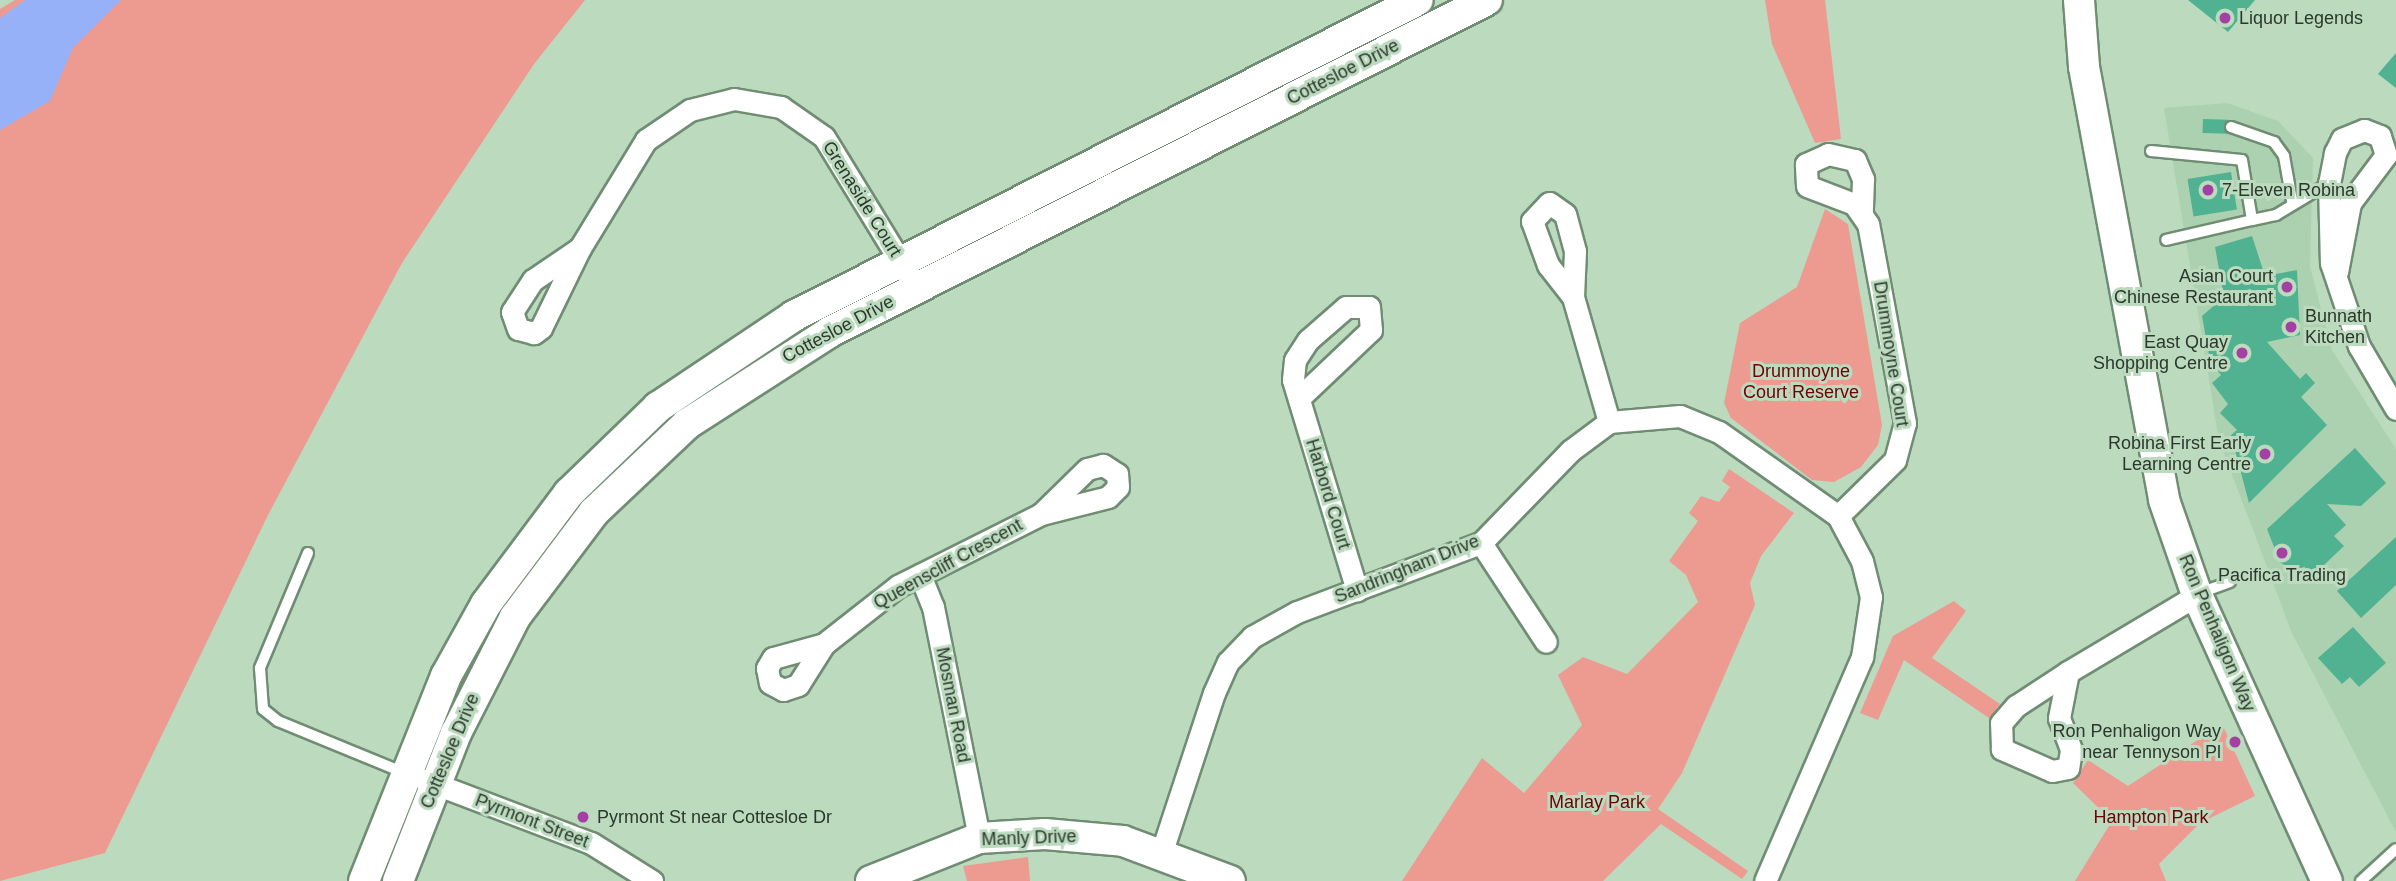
<!DOCTYPE html>
<style>
body{margin:0}
#map{position:relative;width:2396px;height:881px;overflow:hidden;background:#bbdabe;font-family:Helvetica,sans-serif}
div>[style]{position:absolute}
[style*='--x']{left:calc(var(--x)*1px);top:calc(var(--y)*1px);width:calc(var(--w)*1px);rotate:calc(var(--a)*1deg)}
.built>*{inset:0;background:#acd1b0}
.green>*{inset:0;background:#ed9b90}
.water>*{inset:0;background:#97b1f8}
.building>*{inset:0;background:#50b291;transform-origin:0 0}
.roads{filter:drop-shadow(2px 0 #708d73) drop-shadow(-2px 0 #708d73) drop-shadow(0 2px #708d73) drop-shadow(0 -2px #708d73)}
.lane>*{height:10px;margin:-5px;padding:0 5px;transform-origin:5px;border-radius:5px;background:#fff}
.street>*{height:21px;margin:-10.5px;padding:0 10.5px;transform-origin:10.5px;border-radius:10.5px;background:#fff}
.secondary>*{height:30px;margin:-15px;padding:0 15px;transform-origin:15px;border-radius:15px;background:#fff}
.dots>*{width:19px;height:19px;translate:-50% -50%;box-sizing:border-box;border:4px solid #bbdabe;border-radius:50%}
span{translate:-50% -50%;white-space:nowrap;text-align:center;line-height:1.15;-webkit-text-stroke:6px #bbdabe;paint-order:stroke}
.poi-label{font-size:18px;color:#2c382d}
.left{translate:0 -50%;text-align:left}
.right{translate:-100% -50%;text-align:right}
.street-label{font-size:18px;color:#2c382d}
.park-label{font-size:18px;color:#6d0305}
</style>
<div id="map">
<div class="built">
<div style="clip-path:polygon(2227px 103px,2278px 121px,2313px 158px,2310px 267px,2332px 350px,2396px 449px,2396px 832px,2292px 633px,2219px 440px,2164px 108px)"></div>
</div>
<div class="green">
<div style="clip-path:polygon(15px 0,585px 0,534px 64px,402px 263px,268px 515px,105px 853px,0 881px,0 9px)"></div>
<div style="clip-path:polygon(1765px 0,1825px 0,1841px 139px,1815px 143px,1772px 44px)"></div>
<div style="clip-path:polygon(1825px 209px,1848px 224px,1882px 425px,1878px 445px,1861px 467px,1834px 482px,1812px 480px,1731px 418px,1724px 403px,1740px 323px,1797px 287px)"></div>
<div style="clip-path:polygon(1729px 469px,1794px 513px,1761px 556px,1750px 583px,1755px 605px,1682px 773px,1658px 809px,1748px 871px,1742px 879px,1661px 824px,1603px 881px,1402px 881px,1482px 758px,1524px 793px,1582px 725px,1558px 675px,1583px 657px,1627px 674px,1698px 602px,1686px 575px,1669px 561px,1698px 521px,1689px 513px,1701px 496px,1719px 502px,1730px 487px,1722px 481px)"></div>
<div style="clip-path:polygon(1954px 601px,1966px 611px,1932px 658px,2000px 704px,1989px 718px,1904px 660px,1878px 720px,1860px 713px,1893px 636px)"></div>
<div style="clip-path:polygon(2222px 724px,2255px 796px,2200px 823px,2159px 864px,2166px 881px,2075px 881px,2112px 821px,2073px 783px,2088px 760px,2128px 786px)"></div>
<div style="clip-path:polygon(1028px 857px,1030px 881px,967px 881px,963px 866px)"></div>
</div>
<div class="water">
<div style="clip-path:polygon(25px 0,121px 0,73px 48px,50px 101px,0 130px,0 18px)"></div>
</div>
<div class="building">
<div style="clip-path:polygon(2188px 0,2255px 0,2228px 32px)"></div>
<div style="clip-path:polygon(2396px 53px,2396px 88px,2378px 74px)"></div>
<div style="left:2203px;top:119px;width:25px;height:14px;rotate:2deg"></div>
<div style="left:2231px;top:172px;width:38px;height:44px;rotate:81deg"></div>
<div style="clip-path:polygon(2252px 236px,2265px 276px,2297px 270px,2300px 335px,2267px 342px,2300px 379px,2306px 373px,2315px 383px,2301px 397px,2327px 425px,2249px 503px,2231px 435px,2237px 430px,2220px 413px,2228px 404px,2212px 383px,2221px 375px,2210px 361px,2202px 316px,2224px 297px,2215px 247px)"></div>
<div style="clip-path:polygon(2355px 448px,2386px 483px,2361px 506px,2327px 504px,2346px 525px,2334px 536px,2344px 546px,2307px 581px,2280px 562px,2267px 529px)"></div>
<div style="clip-path:polygon(2396px 537px,2396px 585px,2361px 618px,2337px 591px)"></div>
<div style="clip-path:polygon(2353px 627px,2386px 663px,2359px 687px,2350px 677px,2342px 684px,2318px 658px)"></div>
</div>
<div class="roads">
<div class="lane">
<div style="--x:2231;--y:127;--w:46;--a:19.2"></div>
<div style="--x:2274;--y:142;--w:17;--a:54"></div>
<div style="--x:2284;--y:156;--w:46;--a:79.9"></div>
<div style="--x:2151;--y:151;--w:91;--a:5.6"></div>
<div style="--x:2242;--y:160;--w:61;--a:80.5"></div>
<div style="--x:2252;--y:220;--w:88;--a:166.9"></div>
<div style="--x:2252;--y:220;--w:25;--a:-12"></div>
<div style="--x:2276;--y:215;--w:62;--a:-31.1"></div>
<div style="--x:308;--y:553;--w:125;--a:112.7"></div>
<div style="--x:260;--y:668;--w:41;--a:85.8"></div>
<div style="--x:263;--y:709;--w:19;--a:39"></div>
<div style="--x:278;--y:721;--w:137;--a:22.3"></div>
<div style="--x:2197;--y:594;--w:35;--a:-20"></div>
<div style="--x:2361;--y:881;--w:47;--a:-42.4"></div>
</div>
<div class="street">
<div style="--x:580;--y:248;--w:127;--a:-58.6"></div>
<div style="--x:646;--y:140;--w:53;--a:-34.3"></div>
<div style="--x:690;--y:110;--w:45;--a:-14"></div>
<div style="--x:734;--y:99;--w:48;--a:9.7"></div>
<div style="--x:781;--y:107;--w:52;--a:34.9"></div>
<div style="--x:824;--y:137;--w:161;--a:58.5"></div>
<div style="--x:580;--y:248;--w:89;--a:116"></div>
<div style="--x:541;--y:328;--w:9;--a:144"></div>
<div style="--x:534;--y:333;--w:16;--a:-166"></div>
<div style="--x:518;--y:329;--w:18;--a:-109"></div>
<div style="--x:512;--y:312;--w:38;--a:-57"></div>
<div style="--x:533;--y:280;--w:57;--a:-34.2"></div>
<div style="--x:2337;--y:272;--w:70;--a:-79.3"></div>
<div style="--x:2350;--y:203;--w:60;--a:-53.1"></div>
<div style="--x:2386;--y:155;--w:20;--a:-108"></div>
<div style="--x:2380;--y:136;--w:17;--a:-159"></div>
<div style="--x:2364;--y:130;--w:24;--a:158"></div>
<div style="--x:2342;--y:139;--w:16;--a:117"></div>
<div style="--x:2335;--y:153;--w:31;--a:101"></div>
<div style="--x:2329;--y:183;--w:80;--a:88.6"></div>
<div style="--x:2331;--y:263;--w:88;--a:71.4"></div>
<div style="--x:2359;--y:346;--w:73;--a:59.6"></div>
<div style="--x:1573;--y:297;--w:46;--a:-87.5"></div>
<div style="--x:1575;--y:251;--w:38;--a:-105"></div>
<div style="--x:1565;--y:214;--w:19;--a:-145"></div>
<div style="--x:1549;--y:203;--w:25;--a:133"></div>
<div style="--x:1532;--y:221;--w:47;--a:70"></div>
<div style="--x:1548;--y:265;--w:41;--a:52"></div>
<div style="--x:1573;--y:297;--w:130;--a:73.9"></div>
<div style="--x:1299;--y:398;--w:99;--a:-43.4"></div>
<div style="--x:1371;--y:330;--w:23;--a:-95"></div>
<div style="--x:1369;--y:307;--w:23;--a:180"></div>
<div style="--x:1346;--y:307;--w:50;--a:139"></div>
<div style="--x:1308;--y:340;--w:24;--a:123"></div>
<div style="--x:1295;--y:360;--w:20;--a:96"></div>
<div style="--x:1293;--y:380;--w:220;--a:73.1"></div>
<div style="--x:1838;--y:516;--w:80;--a:-44.5"></div>
<div style="--x:1895;--y:460;--w:38;--a:-75"></div>
<div style="--x:1905;--y:423;--w:202;--a:-100.5"></div>
<div style="--x:1868;--y:224;--w:24;--a:-125"></div>
<div style="--x:1854;--y:204;--w:50;--a:-159"></div>
<div style="--x:1807;--y:186;--w:22;--a:-93"></div>
<div style="--x:1806;--y:164;--w:24;--a:-24"></div>
<div style="--x:1828;--y:154;--w:28;--a:13"></div>
<div style="--x:1855;--y:160;--w:21;--a:67"></div>
<div style="--x:1863;--y:179;--w:33;--a:92"></div>
<div style="--x:1481;--y:543;--w:118;--a:56.7"></div>
<div style="--x:920;--y:575;--w:35;--a:68"></div>
<div style="--x:933;--y:607;--w:236;--a:78.7"></div>
<div style="--x:824;--y:644;--w:53;--a:164.6"></div>
<div style="--x:773;--y:658;--w:12;--a:121"></div>
<div style="--x:767;--y:668;--w:15;--a:79"></div>
<div style="--x:770;--y:683;--w:15;--a:28"></div>
<div style="--x:783;--y:690;--w:16;--a:-18"></div>
<div style="--x:798;--y:685;--w:49;--a:-57.6"></div>
<div style="--x:824;--y:644;--w:94;--a:-38.1"></div>
<div style="--x:898;--y:586;--w:160;--a:-26.7"></div>
<div style="--x:1041;--y:514;--w:69;--a:-14.2"></div>
<div style="--x:1108;--y:497;--w:14;--a:-45"></div>
<div style="--x:1118;--y:487;--w:13;--a:-94"></div>
<div style="--x:1117;--y:474;--w:17;--a:-147"></div>
<div style="--x:1103;--y:465;--w:16;--a:166"></div>
<div style="--x:1087;--y:469;--w:64;--a:135.6"></div>
<div style="--x:2068;--y:672;--w:47;--a:101.1"></div>
<div style="--x:2059;--y:718;--w:34;--a:69"></div>
<div style="--x:2071;--y:750;--w:18;--a:99"></div>
<div style="--x:2068;--y:768;--w:16;--a:169"></div>
<div style="--x:2052;--y:771;--w:55;--a:-156.3"></div>
<div style="--x:2002;--y:749;--w:26;--a:-92"></div>
<div style="--x:2001;--y:723;--w:23;--a:-49"></div>
<div style="--x:2016;--y:706;--w:62;--a:-33.2"></div>
<div style="--x:2068;--y:672;--w:150;--a:-30.8"></div>
<div style="--x:425;--y:780;--w:178;--a:20.8"></div>
<div style="--x:591;--y:843;--w:72;--a:31.9"></div>
<div style="--x:1162;--y:851;--w:166;--a:-71.8"></div>
<div style="--x:1214;--y:693;--w:34;--a:-66"></div>
<div style="--x:1228;--y:662;--w:35;--a:-46"></div>
<div style="--x:1252;--y:637;--w:51;--a:-29.1"></div>
<div style="--x:1297;--y:612;--w:197;--a:-20.6"></div>
<div style="--x:1481;--y:543;--w:128;--a:-45.9"></div>
<div style="--x:1570;--y:451;--w:49;--a:-36.6"></div>
<div style="--x:1609;--y:422;--w:71;--a:-4.8"></div>
<div style="--x:1680;--y:416;--w:42;--a:22.3"></div>
<div style="--x:1719;--y:432;--w:146;--a:35.2"></div>
<div style="--x:1838;--y:516;--w:51;--a:61.9"></div>
<div style="--x:1862;--y:561;--w:37;--a:76"></div>
<div style="--x:1871;--y:597;--w:61;--a:98.5"></div>
<div style="--x:1862;--y:657;--w:244;--a:113.4"></div>
</div>
<div class="secondary">
<div style="--x:2079;--y:0;--w:67;--a:85.7"></div>
<div style="--x:2084;--y:67;--w:440;--a:79.5"></div>
<div style="--x:2164;--y:500;--w:101;--a:70.8"></div>
<div style="--x:2197;--y:595;--w:314;--a:65.6"></div>
<div style="--x:364;--y:881;--w:221;--a:-68.2"></div>
<div style="--x:446;--y:676;--w:82;--a:-60.9"></div>
<div style="--x:486;--y:604;--w:139;--a:-53.2"></div>
<div style="--x:569;--y:493;--w:124;--a:-44"></div>
<div style="--x:658;--y:407;--w:164;--a:-33.8"></div>
<div style="--x:794;--y:316;--w:699;--a:-26.86"></div>
<div style="--x:398;--y:881;--w:159;--a:-68.6"></div>
<div style="--x:456;--y:733;--w:130;--a:-63"></div>
<div style="--x:515;--y:617;--w:131;--a:-53"></div>
<div style="--x:594;--y:512;--w:128;--a:-43.4"></div>
<div style="--x:687;--y:424;--w:170;--a:-32.8"></div>
<div style="--x:830;--y:332;--w:736;--a:-26.81"></div>
<div style="--x:871;--y:881;--w:116;--a:-21.7"></div>
<div style="--x:979;--y:838;--w:66;--a:-3.5"></div>
<div style="--x:1045;--y:834;--w:78;--a:5.1"></div>
<div style="--x:1123;--y:841;--w:114;--a:20.5"></div>
</div>
</div>
<div class="dots">
<div style="left:2225px;top:18px;background:#a43fa3"></div>
<div style="left:2208px;top:190px;background:#a43fa3"></div>
<div style="left:2287px;top:287px;background:#a43fa3"></div>
<div style="left:2291px;top:327px;background:#a43fa3"></div>
<div style="left:2242px;top:353px;background:#a43fa3"></div>
<div style="left:2265px;top:454px;background:#a43fa3"></div>
<div style="left:2282px;top:553px;background:#a43fa3"></div>
<div style="left:2235px;top:742px;background:#a43fa3"></div>
<div style="left:583px;top:817px;background:#a43fa3"></div>
</div>
<div class="poi-label">
<span class="left" style="left:2239px;top:18px">Liquor Legends</span>
<span class="left" style="left:2222px;top:190px">7-Eleven Robina</span>
<span class="right" style="left:2273px;top:287px">Asian Court<br>Chinese Restaurant</span>
<span class="left" style="left:2305px;top:327px">Bunnath<br>Kitchen</span>
<span class="right" style="left:2228px;top:353px">East Quay<br>Shopping Centre</span>
<span class="right" style="left:2251px;top:454px">Robina First Early<br>Learning Centre</span>
<span style="left:2282px;top:575px">Pacifica Trading</span>
<span class="right" style="left:2221px;top:742px">Ron Penhaligon Way<br>near Tennyson Pl</span>
<span class="left" style="left:597px;top:817px">Pyrmont St near Cottesloe Dr</span>
</div>
<div class="street-label">
<span style="left:1343px;top:72px;rotate:-27deg">Cottesloe Drive</span>
<span style="left:862px;top:199px;rotate:58deg">Grenaside Court</span>
<span style="left:838px;top:329px;rotate:-28deg">Cottesloe Drive</span>
<span style="left:1891px;top:354px;rotate:81deg">Drummoyne Court</span>
<span style="left:1328px;top:494px;rotate:73deg">Harbord Court</span>
<span style="left:948px;top:564px;rotate:-29deg">Queenscliff Crescent</span>
<span style="left:1407px;top:569px;rotate:-22deg">Sandringham Drive</span>
<span style="left:2217px;top:633px;rotate:67deg">Ron Penhaligon Way</span>
<span style="left:953px;top:705px;rotate:79deg">Mosman Road</span>
<span style="left:450px;top:751px;rotate:-67deg">Cottesloe Drive</span>
<span style="left:532px;top:821px;rotate:21deg">Pyrmont Street</span>
<span style="left:1029px;top:838px;rotate:-2deg">Manly Drive</span>
</div>
<div class="park-label">
<span style="left:1801px;top:382px">Drummoyne<br>Court Reserve</span>
<span style="left:1597px;top:802px">Marlay Park</span>
<span style="left:2151px;top:817px">Hampton Park</span>
</div>
</div>
